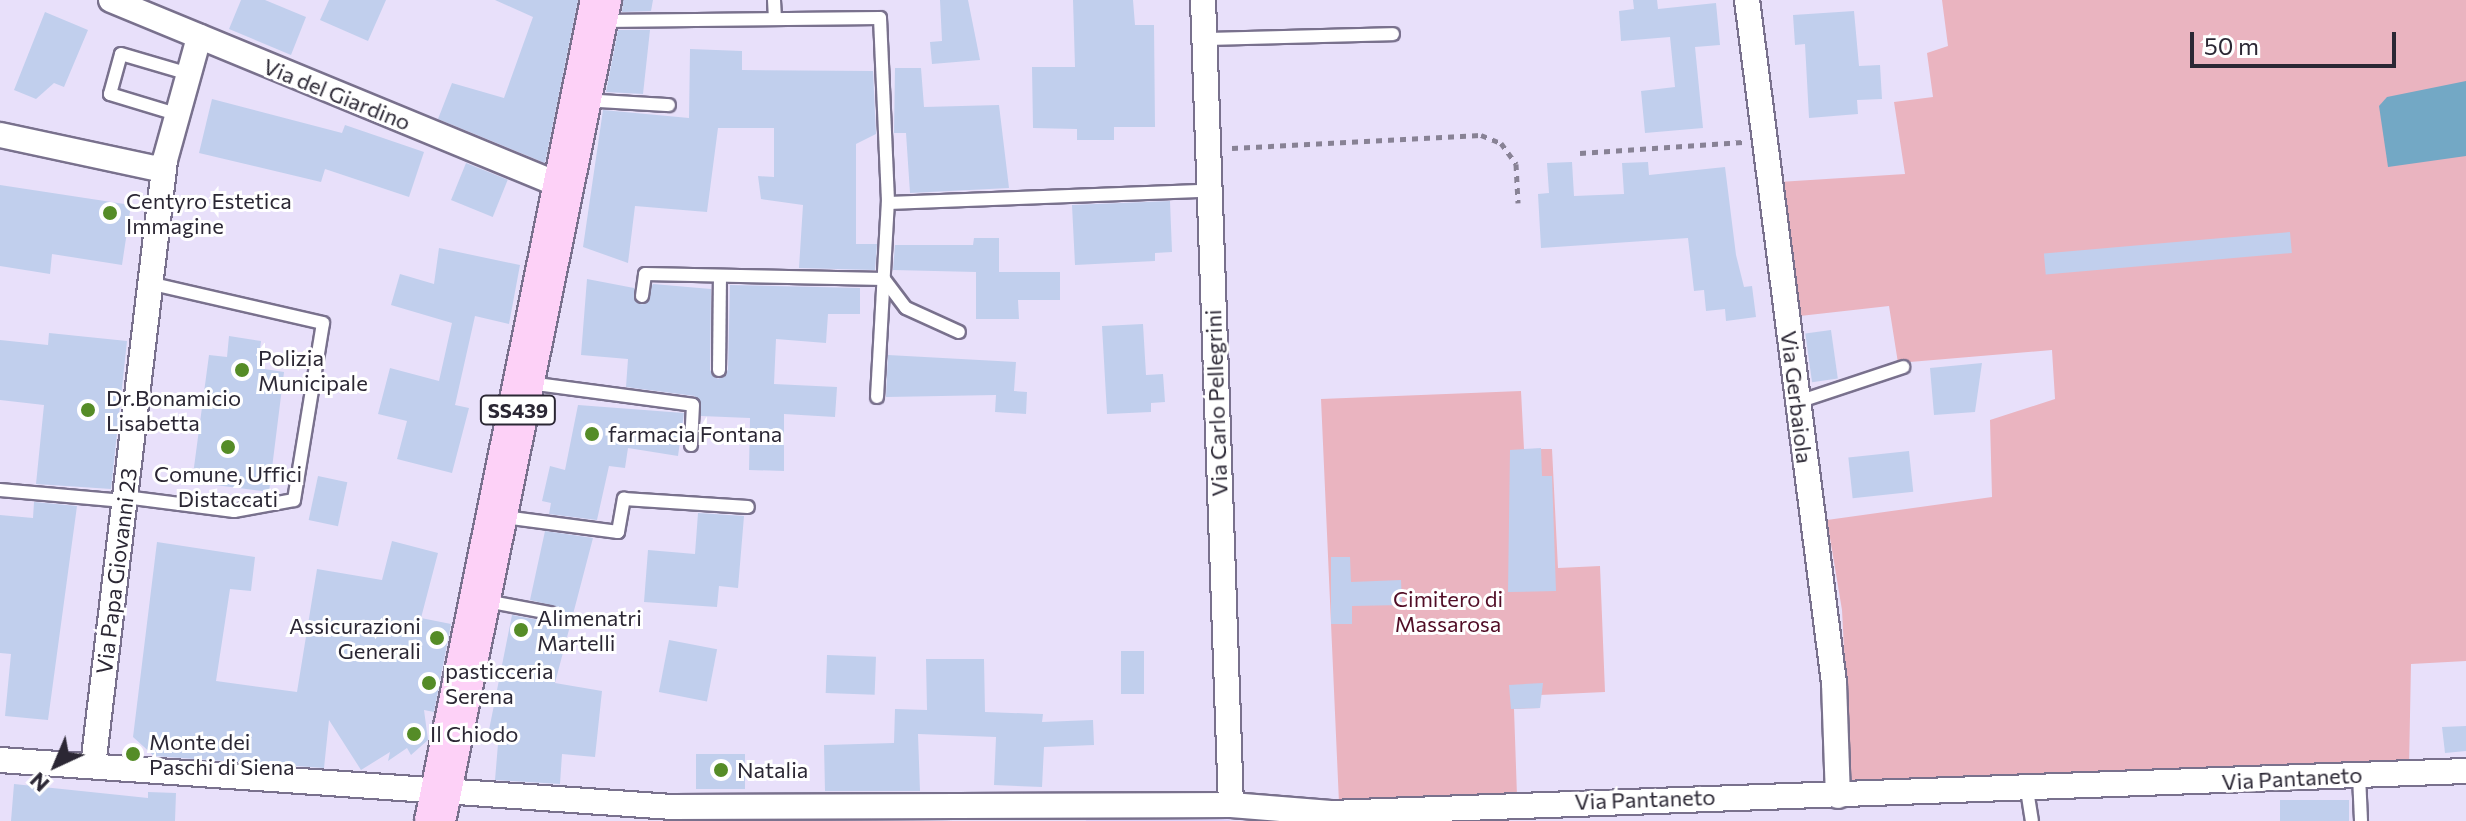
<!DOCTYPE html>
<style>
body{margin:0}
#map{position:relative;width:2466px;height:821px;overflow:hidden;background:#e8e0fa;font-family:Commissioner,sans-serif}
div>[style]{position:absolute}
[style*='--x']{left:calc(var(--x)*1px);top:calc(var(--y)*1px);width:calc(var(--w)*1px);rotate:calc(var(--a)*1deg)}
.built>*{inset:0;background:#dfd4fb}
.green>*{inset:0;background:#eab4c0}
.water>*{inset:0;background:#73a8c5}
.building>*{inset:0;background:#c1cfed;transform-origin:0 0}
.path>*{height:5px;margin-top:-2.5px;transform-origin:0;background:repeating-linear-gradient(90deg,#888295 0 6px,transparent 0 12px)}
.roads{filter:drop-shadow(2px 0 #79718d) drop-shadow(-2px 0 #79718d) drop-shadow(0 2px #79718d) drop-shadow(0 -2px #79718d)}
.lane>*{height:12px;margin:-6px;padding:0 6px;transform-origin:6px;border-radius:6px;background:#fff}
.street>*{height:24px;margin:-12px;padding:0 12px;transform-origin:12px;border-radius:12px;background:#fff}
.primary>*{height:40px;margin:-20px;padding:0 20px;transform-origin:20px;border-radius:20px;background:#fdd1f7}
.dots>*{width:22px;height:22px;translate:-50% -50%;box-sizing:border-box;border:4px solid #fff;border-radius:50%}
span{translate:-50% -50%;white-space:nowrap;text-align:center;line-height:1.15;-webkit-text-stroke:6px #fff;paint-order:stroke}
.shield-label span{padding:2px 6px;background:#fff;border:2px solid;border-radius:6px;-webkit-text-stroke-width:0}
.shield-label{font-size:20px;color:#2b2734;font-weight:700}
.street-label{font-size:22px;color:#2b2734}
.poi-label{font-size:22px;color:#2b2734}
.left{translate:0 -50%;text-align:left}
.right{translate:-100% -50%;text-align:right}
.park-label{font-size:22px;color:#510d26}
.north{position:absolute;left:16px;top:725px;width:80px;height:80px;-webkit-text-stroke:6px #fff;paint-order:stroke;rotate:224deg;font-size:22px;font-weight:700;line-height:32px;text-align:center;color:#2b2734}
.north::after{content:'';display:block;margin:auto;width:28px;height:36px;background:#2b2734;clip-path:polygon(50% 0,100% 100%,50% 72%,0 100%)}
.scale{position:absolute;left:2190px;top:32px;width:206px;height:36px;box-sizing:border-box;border:4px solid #2b2734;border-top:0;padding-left:10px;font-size:24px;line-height:28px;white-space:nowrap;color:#2b2734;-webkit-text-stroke:6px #fff;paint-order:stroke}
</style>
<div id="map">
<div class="built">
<div style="clip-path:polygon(1084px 811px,1228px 816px,1230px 821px,1086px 821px)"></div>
</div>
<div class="green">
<div style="clip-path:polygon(1942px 0,2466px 0,2466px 661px,2411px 664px,2409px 768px,1851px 786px,1842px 610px,1827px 520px,1992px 497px,1990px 420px,2055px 399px,2052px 350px,1898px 363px,1889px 306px,1791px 317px,1779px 182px,1905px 174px,1894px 102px,1933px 97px,1927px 53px,1948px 46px)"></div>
<div style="clip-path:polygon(1521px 391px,1524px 449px,1552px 449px,1558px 568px,1600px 566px,1605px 692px,1540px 695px,1540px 708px,1514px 709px,1517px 796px,1339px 803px,1321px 399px)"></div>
</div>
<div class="water">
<div style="clip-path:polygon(2466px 81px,2466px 156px,2388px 167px,2379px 106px,2387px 97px)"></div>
</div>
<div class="building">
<div style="clip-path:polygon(241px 0,265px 0,306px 17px,291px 55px,229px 29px)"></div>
<div style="clip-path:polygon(329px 0,386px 0,368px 41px,320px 20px)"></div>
<div style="clip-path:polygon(495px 0,578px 0,545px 163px,438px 119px,452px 83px,504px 98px,533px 17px)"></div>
<div style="clip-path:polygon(623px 0,653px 0,651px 11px,622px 12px)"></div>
<div style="clip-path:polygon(940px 0,968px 0,980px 60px,932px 64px,930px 42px,942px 41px)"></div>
<div style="clip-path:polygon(1073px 0,1133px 0,1135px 25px,1154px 25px,1155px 127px,1114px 127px,1114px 140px,1077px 140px,1077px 129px,1033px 128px,1032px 67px,1075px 67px)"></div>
<div style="clip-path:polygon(1633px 0,1657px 0,1658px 9px,1716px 3px,1720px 45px,1695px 47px,1703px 128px,1645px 133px,1641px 91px,1675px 87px,1670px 37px,1621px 41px,1619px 11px,1634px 9px)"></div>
<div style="clip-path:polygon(1854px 11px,1859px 66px,1880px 65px,1882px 99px,1857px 100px,1858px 114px,1809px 118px,1805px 44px,1795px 45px,1793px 15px)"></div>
<div style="clip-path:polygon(45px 12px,88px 30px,64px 87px,54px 83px,36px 99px,14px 90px)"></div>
<div style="clip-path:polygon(618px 30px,650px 30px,643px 94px,606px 92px)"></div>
<div style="clip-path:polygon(690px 49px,742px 51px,742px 70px,873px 71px,876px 134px,856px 144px,856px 244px,877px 244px,875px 270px,799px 268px,803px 205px,761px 199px,758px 176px,774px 177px,774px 128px,718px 128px,707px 212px,635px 206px,628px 263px,583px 247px,603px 110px,689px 118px)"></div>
<div style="clip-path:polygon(895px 68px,921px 68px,924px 107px,999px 105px,1009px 188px,910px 193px,906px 133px,894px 133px)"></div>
<div style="clip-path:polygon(212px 99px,342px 133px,345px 125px,424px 152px,409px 197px,325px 169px,321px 182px,199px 153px)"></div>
<div style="clip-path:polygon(1572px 162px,1574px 196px,1624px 194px,1622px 163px,1648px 162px,1649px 175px,1725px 167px,1736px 255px,1744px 287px,1752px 286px,1756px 317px,1726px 321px,1725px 309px,1706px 311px,1704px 290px,1694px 291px,1688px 238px,1541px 248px,1538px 194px,1549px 193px,1547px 163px)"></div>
<div style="left:466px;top:163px;width:45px;height:40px;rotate:22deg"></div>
<div style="clip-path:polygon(0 185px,131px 205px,122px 265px,52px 254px,50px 274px,0 266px)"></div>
<div style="clip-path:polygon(1170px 201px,1172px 252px,1155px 253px,1155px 261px,1075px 265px,1072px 205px)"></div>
<div style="left:2290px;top:232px;width:21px;height:247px;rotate:85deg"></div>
<div style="clip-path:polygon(974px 238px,999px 238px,999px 272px,1060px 272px,1060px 300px,1018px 300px,1019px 319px,976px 319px,976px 272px,893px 270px,895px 245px,973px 245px)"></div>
<div style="clip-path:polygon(439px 248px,520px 265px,509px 324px,475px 316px,455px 405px,469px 408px,452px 473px,397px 459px,407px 421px,378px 414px,390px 368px,439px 381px,452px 323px,391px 305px,400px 274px,434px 284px)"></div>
<div style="clip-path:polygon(587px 279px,634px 288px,642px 305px,653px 284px,711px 289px,710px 370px,718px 379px,728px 370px,730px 285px,860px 288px,860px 314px,828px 314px,826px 343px,776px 339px,774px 384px,837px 387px,835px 417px,784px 414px,784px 471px,749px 470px,750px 418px,701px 416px,695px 396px,626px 387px,628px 359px,581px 355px)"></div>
<div style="clip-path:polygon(1143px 324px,1146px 375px,1163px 374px,1165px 402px,1151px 403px,1151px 412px,1107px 414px,1102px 326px)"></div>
<div style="left:1831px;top:330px;width:49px;height:26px;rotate:82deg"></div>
<div style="clip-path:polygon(49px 333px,127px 341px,111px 489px,36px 484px,44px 405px,0 400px,0 340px,48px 345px)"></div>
<div style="clip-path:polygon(229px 336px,261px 341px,258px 368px,284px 372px,269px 492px,192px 482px,209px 355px,227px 357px)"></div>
<div style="clip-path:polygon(888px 355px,1016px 362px,1014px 391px,1027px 392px,1026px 414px,995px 412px,996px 395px,886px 397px)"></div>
<div style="clip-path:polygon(1982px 363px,1975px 412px,1934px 415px,1930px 368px)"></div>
<div style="clip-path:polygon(578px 405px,684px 413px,678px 456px,628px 448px,625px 468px,609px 466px,597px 520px,549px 514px,551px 503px,542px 501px,550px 466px,565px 470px)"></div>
<div style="clip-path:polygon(1541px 448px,1542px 476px,1552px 476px,1556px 591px,1508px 592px,1510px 450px)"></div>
<div style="left:1909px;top:451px;width:41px;height:61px;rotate:84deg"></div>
<div style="left:318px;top:476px;width:30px;height:45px;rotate:12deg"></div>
<div style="clip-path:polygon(34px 502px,77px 506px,48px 720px,5px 716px,11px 654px,0 653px,0 515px,33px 518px)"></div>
<div style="clip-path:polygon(698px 513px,744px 516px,738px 588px,719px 586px,717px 607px,644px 602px,648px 550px,695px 554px)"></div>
<div style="clip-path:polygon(545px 531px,593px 538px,555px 683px,602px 691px,595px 757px,562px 754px,560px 784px,495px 780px,499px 732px,489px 730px,512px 615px,549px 622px,559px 615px,555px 606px,530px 600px)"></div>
<div style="clip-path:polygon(392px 541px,438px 553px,421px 618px,451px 624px,434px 712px,424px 710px,428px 740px,411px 755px,407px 748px,388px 761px,390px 752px,361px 770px,329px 720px,324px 768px,154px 756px,133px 737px,157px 542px,255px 557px,251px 591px,230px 589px,216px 681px,297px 692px,317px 569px,382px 580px)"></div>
<div style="clip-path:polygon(1331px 557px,1350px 557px,1351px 582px,1401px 580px,1402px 605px,1352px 606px,1352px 624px,1331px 624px)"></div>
<div style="left:669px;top:640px;width:49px;height:53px;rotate:11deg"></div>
<div style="left:1121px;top:651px;width:23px;height:43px"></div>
<div style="left:827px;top:655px;width:49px;height:38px;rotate:2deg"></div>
<div style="clip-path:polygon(926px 659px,984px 659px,985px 712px,1043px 714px,1042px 722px,1093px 720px,1094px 745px,1044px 747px,1042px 787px,994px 785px,996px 737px,918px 734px,920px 791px,825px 791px,824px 745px,894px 743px,895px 709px,927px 710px)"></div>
<div style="clip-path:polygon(1543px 683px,1540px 708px,1511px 709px,1509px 685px)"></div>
<div style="clip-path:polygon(2466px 726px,2466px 751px,2445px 753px,2442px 727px)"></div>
<div style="left:745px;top:754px;width:35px;height:49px;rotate:90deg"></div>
<div style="clip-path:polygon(14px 784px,148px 798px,148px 792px,176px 793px,175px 821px,11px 821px)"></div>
<div style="left:2349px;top:800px;width:21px;height:69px;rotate:90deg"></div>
</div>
<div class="path">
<div style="--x:1232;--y:148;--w:249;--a:-3"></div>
<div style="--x:1481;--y:135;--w:22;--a:22"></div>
<div style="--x:1501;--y:143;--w:26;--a:54"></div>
<div style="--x:1516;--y:164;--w:39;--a:87"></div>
<div style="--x:1580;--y:153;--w:163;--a:-3.9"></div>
</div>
<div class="roads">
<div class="lane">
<div style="--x:774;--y:0;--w:17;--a:87"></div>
<div style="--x:603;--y:21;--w:277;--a:-0.6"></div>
<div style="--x:880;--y:18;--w:185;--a:87.5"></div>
<div style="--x:888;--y:203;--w:318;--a:-2.2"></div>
<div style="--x:1204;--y:39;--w:189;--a:-1.5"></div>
<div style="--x:584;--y:100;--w:85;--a:3.4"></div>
<div style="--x:176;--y:114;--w:69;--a:-163.1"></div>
<div style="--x:110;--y:94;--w:41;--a:-74.6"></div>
<div style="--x:121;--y:54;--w:71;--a:16.4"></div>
<div style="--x:642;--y:296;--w:22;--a:-82"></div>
<div style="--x:645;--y:274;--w:239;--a:1.2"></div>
<div style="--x:884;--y:279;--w:36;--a:53"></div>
<div style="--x:906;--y:308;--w:58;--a:24.4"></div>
<div style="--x:719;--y:370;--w:94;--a:-89.4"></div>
<div style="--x:529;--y:383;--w:165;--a:7.6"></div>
<div style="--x:693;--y:405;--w:40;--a:92.9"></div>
<div style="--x:877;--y:397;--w:194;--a:-86.8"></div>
<div style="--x:1798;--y:402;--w:111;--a:-18.4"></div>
<div style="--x:0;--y:490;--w:124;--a:5.1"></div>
<div style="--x:125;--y:497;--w:110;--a:7.3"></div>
<div style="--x:234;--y:511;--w:61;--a:-10.4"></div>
<div style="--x:294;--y:500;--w:179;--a:-80.7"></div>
<div style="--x:323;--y:323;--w:179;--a:-167.1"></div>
<div style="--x:504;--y:517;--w:115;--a:7.5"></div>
<div style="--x:618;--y:532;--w:34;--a:-80"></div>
<div style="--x:624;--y:499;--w:124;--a:3.7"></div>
<div style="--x:486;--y:601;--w:65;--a:10.6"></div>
<div style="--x:2359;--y:775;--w:46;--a:87.5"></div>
<div style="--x:2027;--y:790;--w:31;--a:81"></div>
</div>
<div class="street">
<div style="--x:111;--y:0;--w:490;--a:22.4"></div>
<div style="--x:1203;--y:0;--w:805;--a:88.01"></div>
<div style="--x:1747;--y:0;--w:689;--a:82.74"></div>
<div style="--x:1834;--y:683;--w:113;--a:88"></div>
<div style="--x:0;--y:135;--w:167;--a:12.1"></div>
<div style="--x:0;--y:760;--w:674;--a:4"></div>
<div style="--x:672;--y:807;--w:559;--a:-0.2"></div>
<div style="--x:1231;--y:805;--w:100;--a:4.6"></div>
<div style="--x:1331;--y:813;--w:1136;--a:-2.12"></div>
<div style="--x:93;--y:766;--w:610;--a:-83.22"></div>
<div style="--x:165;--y:160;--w:128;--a:-74.5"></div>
</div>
<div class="primary">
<div style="--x:435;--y:821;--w:838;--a:-78.57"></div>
</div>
</div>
<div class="dots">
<div style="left:110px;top:213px;background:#558c27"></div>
<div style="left:242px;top:370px;background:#558c27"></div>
<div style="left:88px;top:410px;background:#558c27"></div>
<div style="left:592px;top:434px;background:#558c27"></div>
<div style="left:228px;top:447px;background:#558c27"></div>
<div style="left:521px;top:630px;background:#558c27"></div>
<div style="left:437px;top:638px;background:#558c27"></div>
<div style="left:429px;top:683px;background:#558c27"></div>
<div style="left:414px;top:734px;background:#558c27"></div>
<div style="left:133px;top:754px;background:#558c27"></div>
<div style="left:721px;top:770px;background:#558c27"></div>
</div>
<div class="shield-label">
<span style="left:518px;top:410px">SS439</span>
</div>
<div class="street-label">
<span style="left:337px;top:94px;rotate:22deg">Via del Giardino</span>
<span style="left:1797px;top:397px;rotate:83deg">Via Gerbaiola</span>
<span style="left:1216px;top:403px;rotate:-92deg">Via Carlo Pellegrini</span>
<span style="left:116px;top:571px;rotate:-83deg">Via Papa Giovanni 23</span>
<span style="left:2292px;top:778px;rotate:-3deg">Via Pantaneto</span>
<span style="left:1645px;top:799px;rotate:-2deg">Via Pantaneto</span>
</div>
<div class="poi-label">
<span class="left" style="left:126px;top:213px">Centyro Estetica<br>Immagine</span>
<span class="left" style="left:258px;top:370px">Polizia<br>Municipale</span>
<span class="left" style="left:106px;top:410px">Dr.Bonamicio<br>Lisabetta</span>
<span class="left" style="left:608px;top:434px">farmacia Fontana</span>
<span style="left:228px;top:486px">Comune, Uffici<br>Distaccati</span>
<span class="left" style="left:537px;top:630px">Alimenatri<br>Martelli</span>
<span class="right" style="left:421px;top:638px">Assicurazioni<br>Generali</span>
<span class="left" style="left:445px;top:683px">pasticceria<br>Serena</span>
<span class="left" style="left:430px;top:734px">Il Chiodo</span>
<span class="left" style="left:149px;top:754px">Monte dei<br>Paschi di Siena</span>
<span class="left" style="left:737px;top:770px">Natalia</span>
</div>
<div class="park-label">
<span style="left:1448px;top:611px">Cimitero di<br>Massarosa</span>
</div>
<div class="north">N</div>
<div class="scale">50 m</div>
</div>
